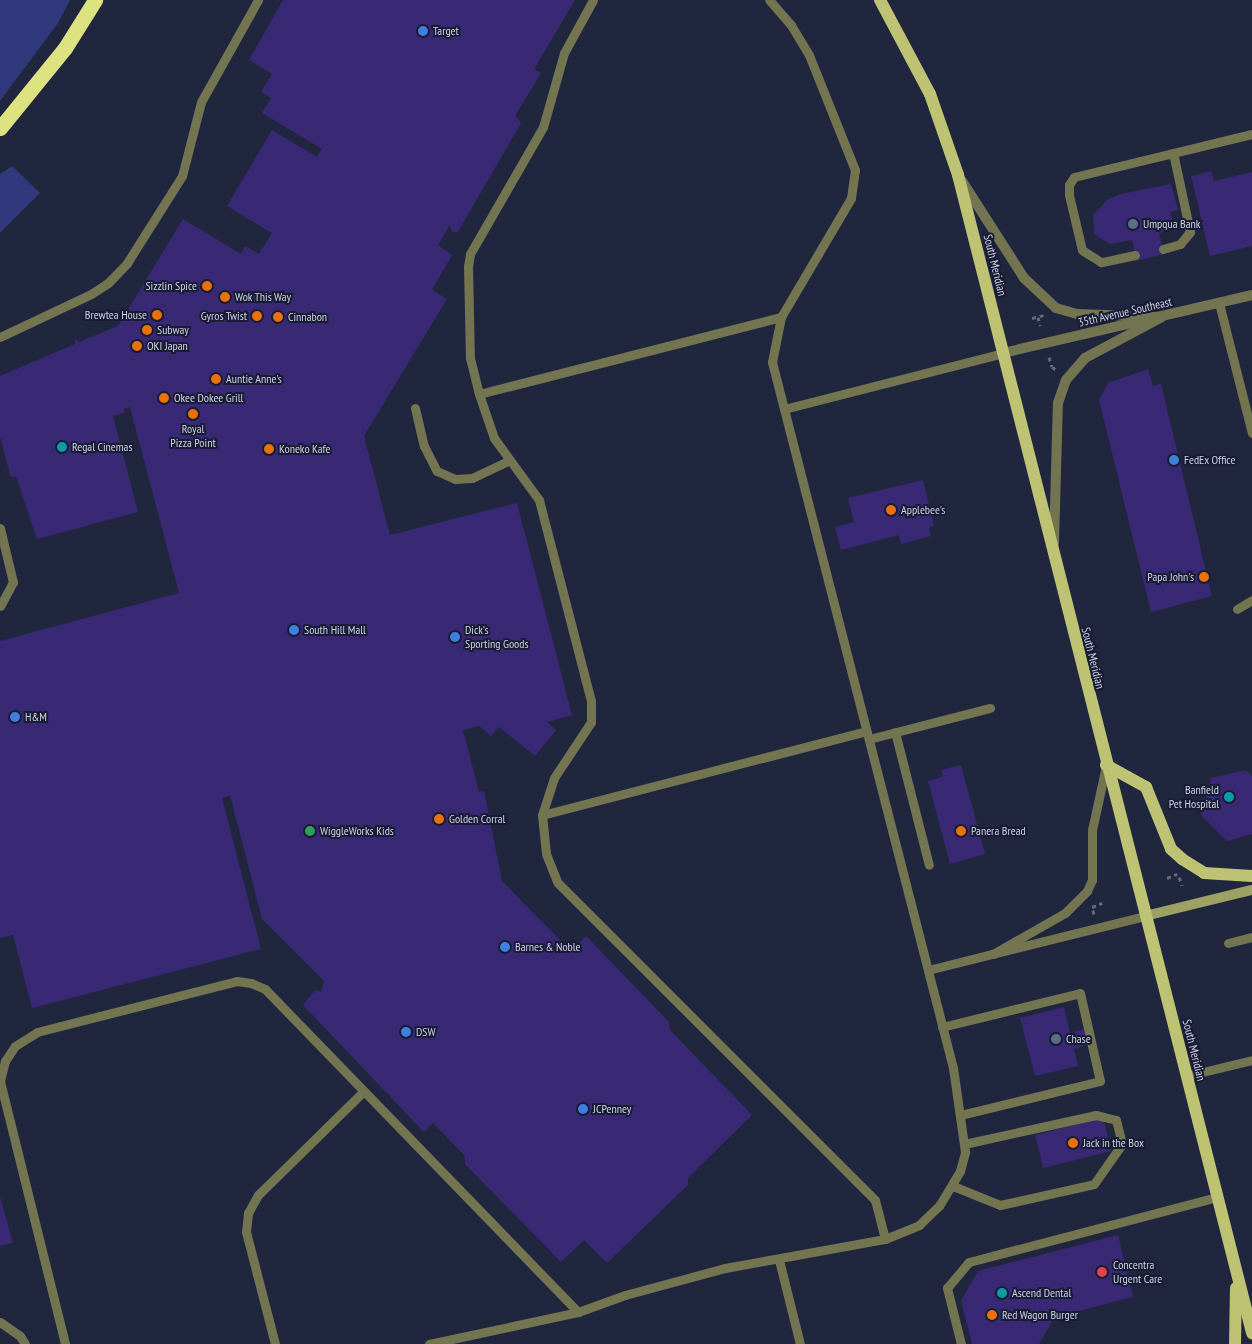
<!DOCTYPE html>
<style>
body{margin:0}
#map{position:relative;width:1252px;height:1344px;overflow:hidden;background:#21263f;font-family:"PT Sans Narrow",sans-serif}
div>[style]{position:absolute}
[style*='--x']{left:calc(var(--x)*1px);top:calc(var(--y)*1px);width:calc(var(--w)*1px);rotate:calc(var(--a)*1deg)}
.green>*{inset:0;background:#30397c}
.building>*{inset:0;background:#392974;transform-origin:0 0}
.path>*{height:3px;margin-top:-1.5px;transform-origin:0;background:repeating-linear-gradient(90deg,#64687e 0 4px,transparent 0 8px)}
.service>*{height:9px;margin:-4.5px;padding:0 4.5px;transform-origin:4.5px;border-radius:4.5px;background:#727550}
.tertiary>*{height:10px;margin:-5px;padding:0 5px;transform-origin:5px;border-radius:5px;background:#727550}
.secondary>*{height:10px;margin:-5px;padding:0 5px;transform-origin:5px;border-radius:5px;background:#9da164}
.primary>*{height:12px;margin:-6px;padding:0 6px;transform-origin:6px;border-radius:6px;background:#bdc372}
.motorway>*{height:15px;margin:-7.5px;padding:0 7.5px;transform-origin:7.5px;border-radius:7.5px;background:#dbe27f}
.dots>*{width:14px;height:14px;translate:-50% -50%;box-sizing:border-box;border:2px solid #181c35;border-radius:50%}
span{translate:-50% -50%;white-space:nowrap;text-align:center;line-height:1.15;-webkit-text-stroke:4px #181c35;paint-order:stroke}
.poi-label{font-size:12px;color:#ccd0e1}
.left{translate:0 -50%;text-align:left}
.right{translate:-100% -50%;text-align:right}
.street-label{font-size:12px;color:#ccd0e1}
</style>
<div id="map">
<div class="green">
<div style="clip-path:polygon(0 0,70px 0,58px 23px,0 101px)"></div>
<div style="clip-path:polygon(12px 166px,40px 193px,0 233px,0 174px)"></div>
</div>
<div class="building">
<div style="clip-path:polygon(283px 0,575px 0,534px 69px,541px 73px,515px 116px,521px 123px,458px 232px,452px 232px,450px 225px,438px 245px,452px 255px,432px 290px,447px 299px,364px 436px,390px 535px,517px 503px,572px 715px,547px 722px,556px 730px,535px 756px,499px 727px,491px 736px,479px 726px,463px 730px,479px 792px,484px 791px,502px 881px,571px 951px,586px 936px,669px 1022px,670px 1030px,752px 1115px,688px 1178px,688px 1185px,607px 1263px,584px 1240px,561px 1262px,465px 1164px,465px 1156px,433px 1123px,424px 1132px,303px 1005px,315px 990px,321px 992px,324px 981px,262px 919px,230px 795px,222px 798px,261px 949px,32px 1008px,13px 935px,0 938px,0 641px,179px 593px,130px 407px,124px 409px,125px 413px,113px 416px,138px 512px,37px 539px,16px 476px,11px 478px,0 437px,0 376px,75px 344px,75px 339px,79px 342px,118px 326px,183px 219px,241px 254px,245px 246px,259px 254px,272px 233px,227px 206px,272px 130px,317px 157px,322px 149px,262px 113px,271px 98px,261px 92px,272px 74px,249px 60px)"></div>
<div style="clip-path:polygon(1211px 171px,1214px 181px,1252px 172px,1252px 246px,1210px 256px,1191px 176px)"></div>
<div style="clip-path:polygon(1171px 184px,1178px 210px,1170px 212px,1175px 229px,1159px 233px,1164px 254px,1137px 261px,1132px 240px,1110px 244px,1094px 234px,1093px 215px,1107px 200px,1121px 194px)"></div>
<div style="clip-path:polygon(1148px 369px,1153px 386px,1161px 384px,1212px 596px,1151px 612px,1099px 400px,1108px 383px)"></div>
<div style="clip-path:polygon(923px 480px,934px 526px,929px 527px,931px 536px,901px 544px,899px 535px,841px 550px,835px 527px,854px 522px,848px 498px)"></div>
<div style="clip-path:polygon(961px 765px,985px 854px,950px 864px,928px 781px,943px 777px,941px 770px)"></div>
<div style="clip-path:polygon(1246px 770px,1252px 776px,1252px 834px,1227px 841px,1201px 815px,1211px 778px)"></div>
<div style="clip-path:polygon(1064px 1007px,1070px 1033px,1085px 1029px,1088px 1045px,1074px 1049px,1078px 1066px,1035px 1076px,1020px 1018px)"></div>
<div style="left:1103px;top:1118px;width:34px;height:70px;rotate:76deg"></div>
<div style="clip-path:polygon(0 1197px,13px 1243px,0 1246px)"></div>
<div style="clip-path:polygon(1118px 1235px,1133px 1297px,1055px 1317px,1039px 1344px,972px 1344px,961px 1301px,978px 1271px)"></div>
</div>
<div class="path">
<div style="--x:1038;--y:317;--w:9;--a:77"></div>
<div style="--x:1032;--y:318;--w:12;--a:-14"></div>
<div style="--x:1049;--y:357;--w:10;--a:73"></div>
<div style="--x:1052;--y:367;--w:6;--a:31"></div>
<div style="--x:1179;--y:877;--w:9;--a:69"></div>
<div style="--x:1167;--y:878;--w:11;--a:-22"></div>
<div style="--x:1094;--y:914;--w:7;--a:-106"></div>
<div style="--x:1092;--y:907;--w:11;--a:-22"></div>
</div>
<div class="service">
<div style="--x:593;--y:0;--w:60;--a:118.7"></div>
<div style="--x:564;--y:53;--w:77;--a:105.8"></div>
<div style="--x:543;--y:127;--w:146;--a:119.9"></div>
<div style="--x:470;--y:254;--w:12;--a:99"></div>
<div style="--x:468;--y:266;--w:92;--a:88.8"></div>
<div style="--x:470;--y:358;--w:37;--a:76"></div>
<div style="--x:479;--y:394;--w:46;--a:71.2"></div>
<div style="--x:494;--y:438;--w:77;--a:54"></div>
<div style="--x:539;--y:500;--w:208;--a:75.5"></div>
<div style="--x:591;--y:701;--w:21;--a:90"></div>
<div style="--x:591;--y:722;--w:67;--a:123.5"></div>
<div style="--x:554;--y:778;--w:39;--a:108"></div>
<div style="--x:542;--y:815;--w:39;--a:84"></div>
<div style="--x:546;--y:854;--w:31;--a:68"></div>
<div style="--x:558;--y:883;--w:448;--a:45"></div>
<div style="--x:875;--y:1200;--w:40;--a:75.6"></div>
<div style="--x:1163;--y:249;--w:18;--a:-16"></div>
<div style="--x:1180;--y:244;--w:16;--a:-50"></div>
<div style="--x:1190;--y:232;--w:81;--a:-102.1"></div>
<div style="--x:1135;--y:255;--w:35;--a:168"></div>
<div style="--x:1101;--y:262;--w:22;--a:-148"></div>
<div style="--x:1082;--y:250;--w:57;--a:-103.3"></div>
<div style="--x:1069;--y:195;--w:10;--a:-90"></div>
<div style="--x:1069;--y:185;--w:9;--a:-58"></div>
<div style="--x:1074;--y:177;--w:183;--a:-13.6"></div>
<div style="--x:1219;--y:303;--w:134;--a:75.8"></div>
<div style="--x:0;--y:337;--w:101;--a:-25.3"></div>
<div style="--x:91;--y:294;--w:20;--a:-33"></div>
<div style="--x:108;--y:283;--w:28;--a:-46"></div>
<div style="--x:127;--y:263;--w:103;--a:-57.7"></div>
<div style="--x:182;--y:176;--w:76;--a:-75.6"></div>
<div style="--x:201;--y:102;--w:117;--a:-60.8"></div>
<div style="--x:479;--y:394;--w:312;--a:-14.3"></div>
<div style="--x:415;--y:408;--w:39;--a:77"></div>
<div style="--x:424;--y:446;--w:28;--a:63"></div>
<div style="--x:437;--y:471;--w:20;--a:24"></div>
<div style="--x:455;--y:479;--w:17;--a:-3"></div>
<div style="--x:472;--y:478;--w:42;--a:-25.3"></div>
<div style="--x:784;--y:409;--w:226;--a:-14.3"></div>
<div style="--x:0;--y:528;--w:56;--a:76.5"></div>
<div style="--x:13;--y:582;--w:27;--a:118"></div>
<div style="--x:1237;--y:609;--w:17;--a:-31"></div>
<div style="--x:895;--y:732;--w:137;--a:75.7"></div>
<div style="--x:869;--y:739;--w:125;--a:-14.4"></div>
<div style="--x:542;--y:815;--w:335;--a:-14.5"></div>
<div style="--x:1228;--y:943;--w:25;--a:-14"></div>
<div style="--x:993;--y:954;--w:83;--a:-29.7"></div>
<div style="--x:1065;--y:913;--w:31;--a:-45"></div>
<div style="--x:1087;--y:891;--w:12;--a:-66"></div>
<div style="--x:1092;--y:880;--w:50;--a:-90"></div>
<div style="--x:1092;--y:830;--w:66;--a:-77.7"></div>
<div style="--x:928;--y:970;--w:224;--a:-14"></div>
<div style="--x:942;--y:1027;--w:142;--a:-13.8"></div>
<div style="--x:1080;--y:993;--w:90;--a:77.2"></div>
<div style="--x:1100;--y:1081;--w:143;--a:166.3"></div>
<div style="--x:1186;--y:1076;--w:68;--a:-13.6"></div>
<div style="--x:0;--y:1081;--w:21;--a:-76"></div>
<div style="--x:5;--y:1061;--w:18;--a:-56"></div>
<div style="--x:15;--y:1046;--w:26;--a:-32"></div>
<div style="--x:37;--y:1032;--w:206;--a:-14.3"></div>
<div style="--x:237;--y:981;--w:14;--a:8"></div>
<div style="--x:251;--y:983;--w:15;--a:23"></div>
<div style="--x:265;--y:989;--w:450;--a:45.9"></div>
<div style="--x:0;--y:1081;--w:271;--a:76.1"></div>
<div style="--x:953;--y:1186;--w:51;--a:22"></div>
<div style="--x:1000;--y:1205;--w:96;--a:-12.6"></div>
<div style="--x:1094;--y:1184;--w:49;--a:-55"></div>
<div style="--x:1122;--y:1144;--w:25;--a:-104"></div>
<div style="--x:1116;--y:1120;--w:21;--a:-166"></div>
<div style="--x:1096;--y:1115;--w:135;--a:167.6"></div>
<div style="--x:779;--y:1260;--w:87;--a:76"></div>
<div style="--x:0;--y:1322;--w:24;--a:35"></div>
<div style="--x:20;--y:1336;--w:9;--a:58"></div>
<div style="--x:275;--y:1344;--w:116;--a:-104.5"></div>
<div style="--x:246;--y:1232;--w:19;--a:-84"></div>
<div style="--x:248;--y:1213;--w:21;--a:-61"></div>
<div style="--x:258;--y:1195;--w:148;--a:-44.5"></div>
<div style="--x:429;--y:1344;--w:152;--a:-12.1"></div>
<div style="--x:578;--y:1312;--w:50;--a:-19.9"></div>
<div style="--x:625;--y:1295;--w:104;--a:-15.1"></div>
<div style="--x:725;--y:1268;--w:163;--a:-10.3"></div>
<div style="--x:885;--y:1239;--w:37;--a:-22"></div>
<div style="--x:919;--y:1225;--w:28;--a:-44"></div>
<div style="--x:939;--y:1206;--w:41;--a:-59"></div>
<div style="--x:960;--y:1171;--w:20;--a:-75"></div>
<div style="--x:965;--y:1152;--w:85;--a:-98.1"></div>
<div style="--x:953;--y:1068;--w:729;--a:-104.38"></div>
<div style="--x:772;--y:362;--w:46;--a:-78.7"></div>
<div style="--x:781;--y:317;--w:138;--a:-59.5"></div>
<div style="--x:851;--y:198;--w:28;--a:-82"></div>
<div style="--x:855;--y:170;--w:124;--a:-111.8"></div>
<div style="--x:809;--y:55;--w:35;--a:-121"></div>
<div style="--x:791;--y:25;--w:33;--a:-131"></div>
<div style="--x:961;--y:1344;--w:58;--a:-104"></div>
<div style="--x:947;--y:1288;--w:34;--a:-50"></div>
<div style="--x:969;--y:1262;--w:256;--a:-14.7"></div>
</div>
<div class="tertiary">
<div style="--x:962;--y:181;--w:115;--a:57.4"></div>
<div style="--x:1024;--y:278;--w:44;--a:43.2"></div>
<div style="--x:1056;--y:308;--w:22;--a:16"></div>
<div style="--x:1077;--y:314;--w:84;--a:2"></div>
<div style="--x:1003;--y:353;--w:256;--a:-13.1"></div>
<div style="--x:1054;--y:543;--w:140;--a:-88.4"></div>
<div style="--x:1058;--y:403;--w:24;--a:-71"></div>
<div style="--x:1066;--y:380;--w:29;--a:-49"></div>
<div style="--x:1085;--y:358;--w:87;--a:-28"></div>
</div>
<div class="secondary">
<div style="--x:1145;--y:916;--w:110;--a:-13.7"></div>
</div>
<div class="primary">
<div style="--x:880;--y:0;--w:106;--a:62"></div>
<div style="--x:930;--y:94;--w:86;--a:70.9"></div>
<div style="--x:958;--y:175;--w:1195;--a:75.75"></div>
<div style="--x:1106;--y:765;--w:46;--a:28.8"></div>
<div style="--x:1146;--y:787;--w:67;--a:68"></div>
<div style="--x:1171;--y:849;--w:15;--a:42"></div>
<div style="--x:1182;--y:859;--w:26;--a:32"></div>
<div style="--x:1204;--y:873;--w:48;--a:3.6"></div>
<div style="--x:1235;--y:1344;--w:56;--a:-89"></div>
</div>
<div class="motorway">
<div style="--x:0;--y:128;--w:103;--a:-50.9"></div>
<div style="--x:65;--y:48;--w:57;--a:-58"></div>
</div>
<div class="dots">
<div style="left:423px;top:31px;background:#3f7fe0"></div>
<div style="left:1133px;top:224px;background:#5c6f8a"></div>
<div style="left:207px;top:286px;background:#e8710a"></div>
<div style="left:225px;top:297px;background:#e8710a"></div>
<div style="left:157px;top:315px;background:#e8710a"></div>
<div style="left:257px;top:316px;background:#e8710a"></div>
<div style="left:278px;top:317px;background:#e8710a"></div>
<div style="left:147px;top:330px;background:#e8710a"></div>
<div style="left:137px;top:346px;background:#e8710a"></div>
<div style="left:216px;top:379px;background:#e8710a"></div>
<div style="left:164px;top:398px;background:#e8710a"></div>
<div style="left:193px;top:414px;background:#e8710a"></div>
<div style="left:62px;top:447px;background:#0f9aa8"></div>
<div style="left:269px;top:449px;background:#e8710a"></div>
<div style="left:1174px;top:460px;background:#3f7fe0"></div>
<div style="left:891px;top:510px;background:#e8710a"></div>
<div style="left:1204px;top:577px;background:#e8710a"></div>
<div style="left:294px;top:630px;background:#3f7fe0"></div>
<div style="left:455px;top:637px;background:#3f7fe0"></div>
<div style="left:15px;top:717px;background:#3f7fe0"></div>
<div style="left:1229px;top:797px;background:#0f9aa8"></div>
<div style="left:439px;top:819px;background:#e8710a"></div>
<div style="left:310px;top:831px;background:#2e9e5b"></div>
<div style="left:961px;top:831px;background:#e8710a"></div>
<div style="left:505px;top:947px;background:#3f7fe0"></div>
<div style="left:406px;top:1032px;background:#3f7fe0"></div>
<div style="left:1056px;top:1039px;background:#5c6f8a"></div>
<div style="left:583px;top:1109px;background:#3f7fe0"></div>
<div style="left:1073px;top:1143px;background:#e8710a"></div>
<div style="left:1102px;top:1272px;background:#e0444e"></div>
<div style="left:1002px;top:1293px;background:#0f9aa8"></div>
<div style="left:992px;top:1315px;background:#e8710a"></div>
</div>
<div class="poi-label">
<span class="left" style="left:433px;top:31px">Target</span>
<span class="left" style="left:1143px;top:224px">Umpqua Bank</span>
<span class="right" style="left:197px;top:286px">Sizzlin Spice</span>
<span class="left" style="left:235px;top:297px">Wok This Way</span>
<span class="right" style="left:147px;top:315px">Brewtea House</span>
<span class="right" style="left:247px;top:316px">Gyros Twist</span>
<span class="left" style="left:288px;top:317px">Cinnabon</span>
<span class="left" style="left:157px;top:330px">Subway</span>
<span class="left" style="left:147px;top:346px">OKI Japan</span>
<span class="left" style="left:226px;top:379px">Auntie Anne's</span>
<span class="left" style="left:174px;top:398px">Okee Dokee Grill</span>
<span style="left:193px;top:436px">Royal<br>Pizza Point</span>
<span class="left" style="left:72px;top:447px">Regal Cinemas</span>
<span class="left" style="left:279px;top:449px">Koneko Kafe</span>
<span class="left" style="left:1184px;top:460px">FedEx Office</span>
<span class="left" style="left:901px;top:510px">Applebee's</span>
<span class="right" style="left:1194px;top:577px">Papa John's</span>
<span class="left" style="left:304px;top:630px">South Hill Mall</span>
<span class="left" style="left:465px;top:637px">Dick's<br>Sporting Goods</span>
<span class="left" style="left:25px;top:717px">H&amp;M</span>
<span class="right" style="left:1219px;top:797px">Banfield<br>Pet Hospital</span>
<span class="left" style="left:449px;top:819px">Golden Corral</span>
<span class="left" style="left:320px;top:831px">WiggleWorks Kids</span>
<span class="left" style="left:971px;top:831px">Panera Bread</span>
<span class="left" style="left:515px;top:947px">Barnes &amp; Noble</span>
<span class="left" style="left:416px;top:1032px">DSW</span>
<span class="left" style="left:1066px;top:1039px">Chase</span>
<span class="left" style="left:593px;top:1109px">JCPenney</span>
<span class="left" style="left:1083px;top:1143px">Jack in the Box</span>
<span class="left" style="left:1113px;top:1272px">Concentra<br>Urgent Care</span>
<span class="left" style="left:1012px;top:1293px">Ascend Dental</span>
<span class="left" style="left:1002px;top:1315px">Red Wagon Burger</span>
</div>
<div class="street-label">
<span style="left:995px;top:265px;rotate:76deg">South Meridian</span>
<span style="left:1125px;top:312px;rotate:-13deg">35th Avenue Southeast</span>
<span style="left:1093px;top:658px;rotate:76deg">South Meridian</span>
<span style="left:1194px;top:1050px;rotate:76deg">South Meridian</span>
</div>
</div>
